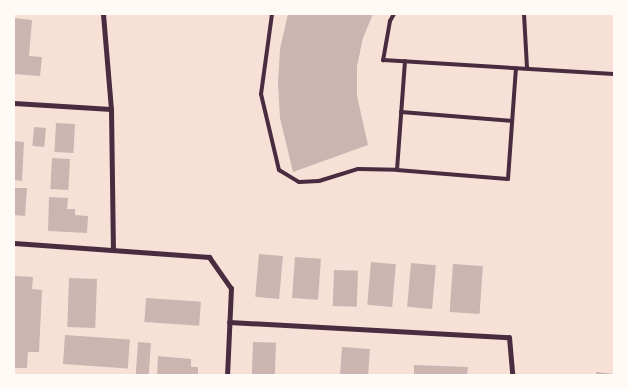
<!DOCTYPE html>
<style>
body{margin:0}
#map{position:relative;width:628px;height:389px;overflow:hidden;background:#f7e1d7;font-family:"Times New Roman",serif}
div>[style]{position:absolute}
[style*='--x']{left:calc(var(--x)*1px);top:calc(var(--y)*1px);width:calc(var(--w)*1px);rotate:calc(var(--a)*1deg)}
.building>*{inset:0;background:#ccb4b1;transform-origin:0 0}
.service>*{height:4px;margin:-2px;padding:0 2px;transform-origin:2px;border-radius:2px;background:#4a2c40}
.minor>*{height:5px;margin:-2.5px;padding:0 2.5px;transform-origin:2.5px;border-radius:2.5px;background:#4a2c40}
span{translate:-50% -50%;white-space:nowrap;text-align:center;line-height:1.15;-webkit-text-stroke:5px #fffaf5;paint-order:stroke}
.frame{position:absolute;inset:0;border:15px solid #fffaf5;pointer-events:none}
</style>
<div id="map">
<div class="building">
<div style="clip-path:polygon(288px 14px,373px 14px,363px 38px,357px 66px,357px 96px,368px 145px,293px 172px,280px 118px,278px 83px,280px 49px)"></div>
<div style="clip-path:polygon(14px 18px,32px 20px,29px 56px,42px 57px,40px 76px,14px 74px)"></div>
<div style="left:56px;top:123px;width:19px;height:29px;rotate:3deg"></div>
<div style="left:34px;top:127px;width:12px;height:19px;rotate:5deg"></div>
<div style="clip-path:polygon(14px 141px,24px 142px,22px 181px,14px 180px)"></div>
<div style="left:52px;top:158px;width:18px;height:31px;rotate:3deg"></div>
<div style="clip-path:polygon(14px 188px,27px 188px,25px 216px,14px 215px)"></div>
<div style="clip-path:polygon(49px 197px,68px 198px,67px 209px,75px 209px,75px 215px,88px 216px,87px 233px,48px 231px)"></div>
<div style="left:259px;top:254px;width:24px;height:43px;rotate:5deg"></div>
<div style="left:295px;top:257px;width:26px;height:41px;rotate:4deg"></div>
<div style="left:371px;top:262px;width:25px;height:43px;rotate:5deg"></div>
<div style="left:411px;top:263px;width:25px;height:44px;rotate:5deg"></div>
<div style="left:453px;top:264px;width:30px;height:48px;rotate:4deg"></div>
<div style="left:334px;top:270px;width:24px;height:36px;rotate:2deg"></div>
<div style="clip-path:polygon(14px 276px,33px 277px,32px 289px,42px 290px,39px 352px,28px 352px,27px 368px,14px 368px)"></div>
<div style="left:69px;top:278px;width:28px;height:49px;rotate:2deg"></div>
<div style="left:146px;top:298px;width:55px;height:24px;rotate:4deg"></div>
<div style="left:65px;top:335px;width:65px;height:29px;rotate:4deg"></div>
<div style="left:138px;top:342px;width:13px;height:33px;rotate:4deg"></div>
<div style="left:253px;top:342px;width:23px;height:33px;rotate:2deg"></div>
<div style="left:342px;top:347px;width:28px;height:28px;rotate:4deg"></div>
<div style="clip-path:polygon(158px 356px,191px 359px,191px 367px,198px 367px,198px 375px,157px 375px)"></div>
<div style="clip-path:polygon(414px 365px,468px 367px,467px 375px,414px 375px)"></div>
<div style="clip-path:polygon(596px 372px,614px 374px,614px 375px,596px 375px)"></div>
</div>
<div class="service">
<div style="--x:272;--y:14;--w:81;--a:97.8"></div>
<div style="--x:261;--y:94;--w:78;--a:76.7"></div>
<div style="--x:279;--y:170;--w:23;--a:31"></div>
<div style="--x:299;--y:182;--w:20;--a:-3"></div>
<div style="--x:319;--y:181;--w:41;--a:-17.1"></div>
<div style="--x:358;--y:169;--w:39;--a:1"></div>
<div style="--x:394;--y:14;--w:8;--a:120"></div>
<div style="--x:390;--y:21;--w:40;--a:100"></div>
<div style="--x:383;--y:60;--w:231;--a:3.5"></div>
<div style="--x:524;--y:14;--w:54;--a:86.8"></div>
<div style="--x:405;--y:61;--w:109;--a:94.2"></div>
<div style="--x:397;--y:170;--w:111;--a:4.6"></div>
<div style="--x:508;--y:179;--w:111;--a:-85.9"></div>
<div style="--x:401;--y:112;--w:111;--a:4.6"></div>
</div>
<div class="minor">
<div style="--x:103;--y:14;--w:95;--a:85.2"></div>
<div style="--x:111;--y:109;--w:139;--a:89.2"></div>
<div style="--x:14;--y:103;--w:97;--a:3.5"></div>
<div style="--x:14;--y:243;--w:196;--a:4.1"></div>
<div style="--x:209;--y:257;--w:38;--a:55"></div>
<div style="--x:231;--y:288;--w:87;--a:92.6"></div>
<div style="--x:229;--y:322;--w:280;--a:3.1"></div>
<div style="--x:509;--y:337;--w:38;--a:85"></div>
</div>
<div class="frame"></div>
</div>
